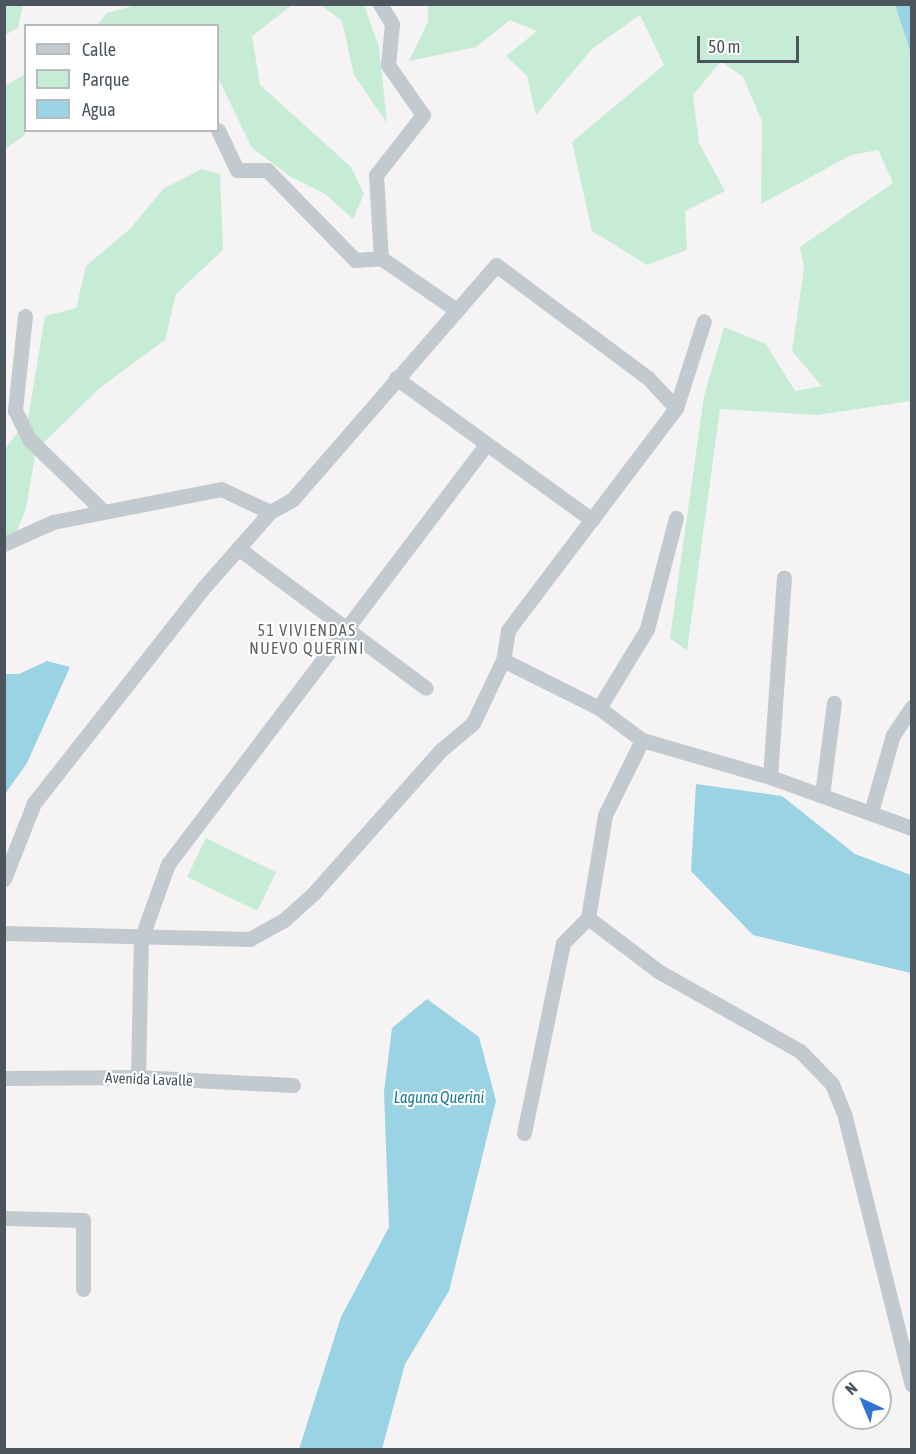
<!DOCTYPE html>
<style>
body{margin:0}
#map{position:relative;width:916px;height:1454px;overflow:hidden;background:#f5f3f3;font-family:"Asap Condensed",sans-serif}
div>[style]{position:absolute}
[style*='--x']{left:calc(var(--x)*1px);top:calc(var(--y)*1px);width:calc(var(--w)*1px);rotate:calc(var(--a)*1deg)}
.green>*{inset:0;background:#c7ecd6;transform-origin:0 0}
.water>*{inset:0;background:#99d3e4}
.minor>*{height:15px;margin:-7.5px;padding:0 7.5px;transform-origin:7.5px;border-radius:7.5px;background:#c2c9cf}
span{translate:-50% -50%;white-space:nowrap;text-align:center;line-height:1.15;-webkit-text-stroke:4.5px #fff;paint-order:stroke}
.street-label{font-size:15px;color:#4c555e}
.neighbourhood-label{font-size:16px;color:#606367;letter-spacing:1.5px}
.water-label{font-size:16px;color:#1b7d9a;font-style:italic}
.frame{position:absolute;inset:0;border:6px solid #4c555e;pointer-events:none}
.legend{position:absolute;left:24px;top:24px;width:195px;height:108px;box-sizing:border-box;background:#fff;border:2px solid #b7bbbf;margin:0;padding:8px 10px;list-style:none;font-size:18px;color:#4c555e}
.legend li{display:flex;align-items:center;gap:12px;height:30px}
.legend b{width:30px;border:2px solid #b7bbbf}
.north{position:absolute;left:832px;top:1370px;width:60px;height:60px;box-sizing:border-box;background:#fff;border:2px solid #b7bbbf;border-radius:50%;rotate:316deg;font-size:16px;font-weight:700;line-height:24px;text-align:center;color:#4c555e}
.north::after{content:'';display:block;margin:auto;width:21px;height:27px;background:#2f74d2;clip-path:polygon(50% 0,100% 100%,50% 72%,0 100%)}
.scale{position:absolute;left:697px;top:36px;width:102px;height:27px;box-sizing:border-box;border:3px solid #4c555e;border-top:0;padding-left:8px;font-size:18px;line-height:21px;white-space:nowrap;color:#4c555e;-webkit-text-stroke:4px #fff;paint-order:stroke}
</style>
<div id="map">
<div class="green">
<div style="clip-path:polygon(139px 4px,292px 5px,252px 36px,260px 85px,351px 167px,364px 194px,353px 219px,325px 194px,291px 177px,252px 148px,218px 78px,218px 26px,97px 25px,107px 13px)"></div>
<div style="clip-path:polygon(23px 5px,18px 28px,5px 35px,5px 6px)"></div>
<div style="clip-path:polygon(321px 5px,364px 5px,379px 47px,387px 123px,354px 75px,342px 21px)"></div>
<div style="clip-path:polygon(428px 5px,895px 5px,912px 53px,911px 401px,817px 415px,720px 409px,687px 651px,670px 638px,704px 396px,724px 327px,766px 344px,795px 391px,822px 386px,792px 351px,804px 268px,800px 247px,893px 183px,878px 150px,851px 155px,761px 204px,762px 121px,743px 77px,721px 61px,693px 95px,699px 143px,725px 191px,685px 211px,687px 250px,647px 265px,592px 231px,572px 142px,664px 65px,640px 15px,593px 48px,536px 115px,527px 76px,506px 56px,537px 31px,510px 20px,476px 47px,409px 61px,428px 22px)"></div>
<div style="clip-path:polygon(25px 74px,25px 135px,5px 149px,5px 86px)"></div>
<div style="clip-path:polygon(202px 169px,220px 174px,223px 250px,176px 294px,165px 340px,101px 387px,36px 450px,26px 509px,15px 535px,5px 539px,5px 449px,28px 419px,45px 316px,76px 308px,86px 266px,130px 229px,163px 189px)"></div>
<div style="left:206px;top:838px;width:78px;height:43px;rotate:26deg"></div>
</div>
<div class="water">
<div style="clip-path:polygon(895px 5px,911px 5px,911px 53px)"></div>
<div style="clip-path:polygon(47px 661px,70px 667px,27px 763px,5px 794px,5px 674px,19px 674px)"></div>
<div style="clip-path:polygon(696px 784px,782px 796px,855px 854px,911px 875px,911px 973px,753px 935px,691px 871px)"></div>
<div style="clip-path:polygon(427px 999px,479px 1037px,496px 1101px,449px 1291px,405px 1364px,382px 1449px,299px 1449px,341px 1317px,389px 1227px,384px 1092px,392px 1028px)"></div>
</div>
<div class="minor">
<div style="--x:380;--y:4;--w:23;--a:59"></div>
<div style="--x:392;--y:24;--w:41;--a:95.6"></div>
<div style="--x:388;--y:65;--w:61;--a:55"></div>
<div style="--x:423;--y:115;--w:76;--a:128.1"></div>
<div style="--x:376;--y:175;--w:83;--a:86.6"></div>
<div style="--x:218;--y:130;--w:44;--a:64.6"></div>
<div style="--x:237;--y:170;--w:30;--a:0"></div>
<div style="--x:267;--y:170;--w:126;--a:45.6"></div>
<div style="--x:355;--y:260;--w:26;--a:-4"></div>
<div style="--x:381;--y:258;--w:90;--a:34.6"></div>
<div style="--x:25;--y:316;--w:95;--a:96.1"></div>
<div style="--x:15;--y:410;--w:32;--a:64"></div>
<div style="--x:29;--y:439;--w:103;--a:44.2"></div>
<div style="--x:396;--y:378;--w:242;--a:35.9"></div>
<div style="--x:676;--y:408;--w:91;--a:-72.2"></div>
<div style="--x:4;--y:544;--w:54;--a:-24.2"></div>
<div style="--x:53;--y:522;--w:171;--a:-11.1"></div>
<div style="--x:221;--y:489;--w:54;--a:25.1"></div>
<div style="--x:238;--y:548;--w:234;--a:36.7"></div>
<div style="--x:503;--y:660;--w:107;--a:26.6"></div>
<div style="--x:599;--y:708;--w:54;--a:36.7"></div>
<div style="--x:642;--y:740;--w:133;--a:16.1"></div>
<div style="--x:770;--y:777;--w:151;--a:19.8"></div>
<div style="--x:599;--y:708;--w:92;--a:-58.7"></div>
<div style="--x:647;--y:629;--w:115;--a:-75.4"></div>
<div style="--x:770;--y:777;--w:200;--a:-86"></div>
<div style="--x:822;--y:795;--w:93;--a:-82.6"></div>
<div style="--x:871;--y:812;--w:80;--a:-74.1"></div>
<div style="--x:893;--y:735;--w:34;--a:-56"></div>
<div style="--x:4;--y:879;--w:82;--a:-68.5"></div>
<div style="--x:34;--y:803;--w:276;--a:-51.8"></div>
<div style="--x:205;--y:586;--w:98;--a:-48.7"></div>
<div style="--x:270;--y:512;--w:25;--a:-29"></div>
<div style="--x:292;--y:500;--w:311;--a:-49"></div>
<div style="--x:496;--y:265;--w:189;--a:36.6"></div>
<div style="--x:648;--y:378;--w:41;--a:47"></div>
<div style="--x:676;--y:408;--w:278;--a:127.1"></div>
<div style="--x:508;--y:630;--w:30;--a:99"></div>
<div style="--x:503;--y:660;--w:70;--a:115.5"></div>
<div style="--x:473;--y:723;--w:43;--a:139.7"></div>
<div style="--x:440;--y:751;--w:190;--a:131.6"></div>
<div style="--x:314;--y:893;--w:40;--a:138"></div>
<div style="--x:284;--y:920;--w:39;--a:151"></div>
<div style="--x:250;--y:939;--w:246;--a:-178.6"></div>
<div style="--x:588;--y:918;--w:88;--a:37.1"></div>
<div style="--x:658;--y:971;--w:163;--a:29.4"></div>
<div style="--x:800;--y:1051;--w:46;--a:45.9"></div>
<div style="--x:832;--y:1084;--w:31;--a:68"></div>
<div style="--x:844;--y:1113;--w:280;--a:76"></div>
<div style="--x:138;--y:1077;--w:138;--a:-88.8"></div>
<div style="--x:141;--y:939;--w:80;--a:-70.2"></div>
<div style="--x:168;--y:864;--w:525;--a:-52.82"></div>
<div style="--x:4;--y:1078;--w:134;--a:-0.4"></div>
<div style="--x:138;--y:1077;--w:155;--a:3"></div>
<div style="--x:524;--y:1133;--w:194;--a:-78.4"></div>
<div style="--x:563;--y:943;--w:35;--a:-45"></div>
<div style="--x:588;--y:918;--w:104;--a:-80.6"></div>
<div style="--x:605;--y:815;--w:84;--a:-63.7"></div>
<div style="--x:4;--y:1218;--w:79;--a:1.5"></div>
<div style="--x:83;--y:1220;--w:69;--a:90"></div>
</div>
<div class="street-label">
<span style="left:149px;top:1079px;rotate:2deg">Avenida Lavalle</span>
</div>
<div class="neighbourhood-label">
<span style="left:307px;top:639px">51 VIVIENDAS<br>NUEVO QUERINI</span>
</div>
<div class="water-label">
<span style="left:439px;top:1097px">Laguna Querini</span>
</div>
<div class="frame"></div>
<ul class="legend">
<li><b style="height:8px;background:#c2c9cf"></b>Calle</li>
<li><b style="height:16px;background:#c7ecd6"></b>Parque</li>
<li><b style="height:16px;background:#99d3e4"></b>Agua</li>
</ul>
<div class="north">N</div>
<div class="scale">50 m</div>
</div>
